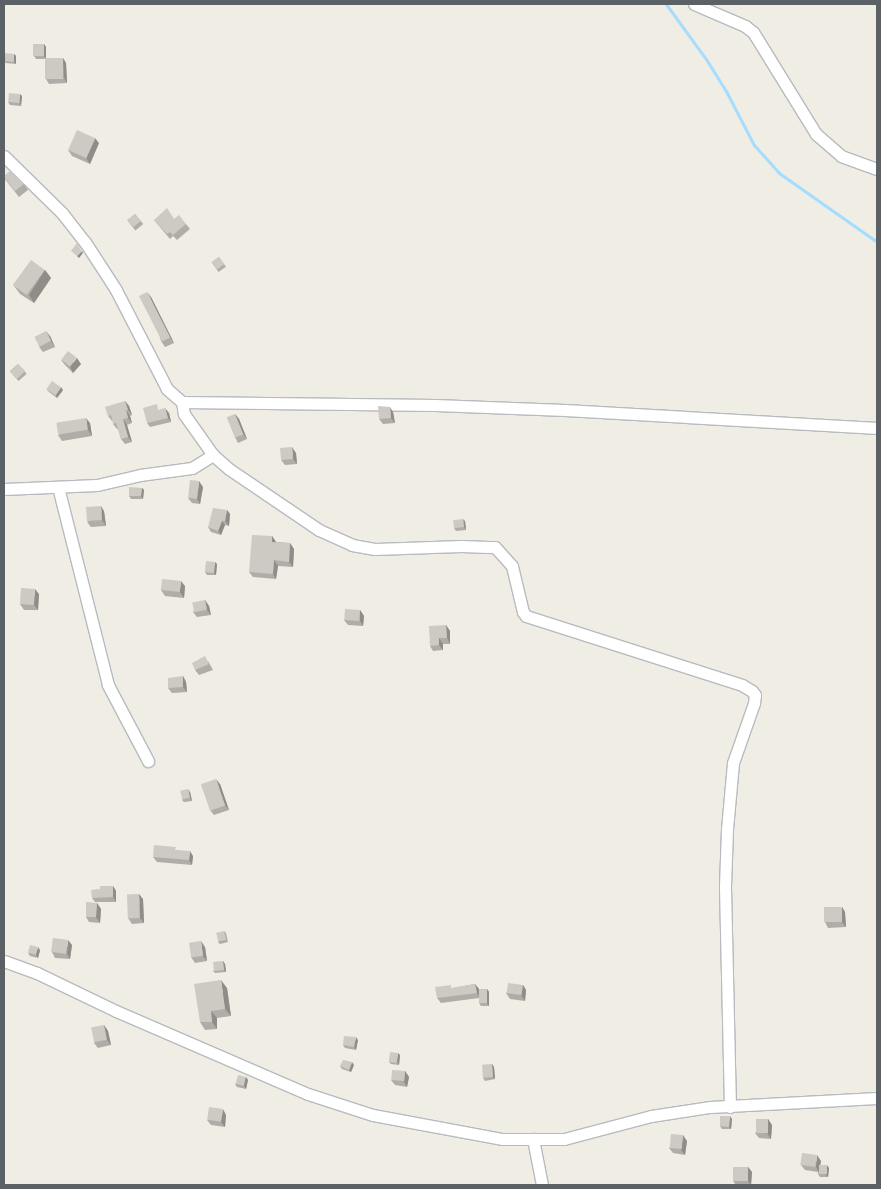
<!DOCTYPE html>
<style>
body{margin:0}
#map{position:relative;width:881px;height:1189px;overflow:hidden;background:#f0ede4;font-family:"Exo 2",sans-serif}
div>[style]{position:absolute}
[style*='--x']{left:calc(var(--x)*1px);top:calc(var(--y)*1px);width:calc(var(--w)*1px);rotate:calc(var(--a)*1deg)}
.stream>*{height:3px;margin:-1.5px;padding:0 1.5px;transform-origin:1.5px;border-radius:1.5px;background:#a5ddff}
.roads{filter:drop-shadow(1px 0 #b7bbbf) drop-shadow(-1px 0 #b7bbbf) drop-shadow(0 1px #b7bbbf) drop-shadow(0 -1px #b7bbbf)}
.minor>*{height:11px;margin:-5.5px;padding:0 5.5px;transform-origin:5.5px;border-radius:5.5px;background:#fff}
.wall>*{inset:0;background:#b0ada8;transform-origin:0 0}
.shaded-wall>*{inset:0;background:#908d88}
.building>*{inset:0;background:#cdc9c3;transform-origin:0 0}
span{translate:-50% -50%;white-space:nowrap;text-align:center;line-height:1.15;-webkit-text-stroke:5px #fff;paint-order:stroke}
.frame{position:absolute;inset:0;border:5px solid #5c6166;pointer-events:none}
</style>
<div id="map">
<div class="stream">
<div style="--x:666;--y:4;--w:68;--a:54"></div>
<div style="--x:706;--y:59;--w:40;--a:58"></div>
<div style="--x:727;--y:93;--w:59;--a:62.6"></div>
<div style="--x:754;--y:145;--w:38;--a:48"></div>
<div style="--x:779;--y:173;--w:120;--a:35.1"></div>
</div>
<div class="roads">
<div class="minor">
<div style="--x:694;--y:4;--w:56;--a:23.3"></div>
<div style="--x:745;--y:26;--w:10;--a:37"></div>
<div style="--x:753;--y:32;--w:120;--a:58.3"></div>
<div style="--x:816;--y:134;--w:33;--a:41"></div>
<div style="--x:841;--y:156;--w:38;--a:20"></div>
<div style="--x:4;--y:156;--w:81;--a:44.5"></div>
<div style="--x:62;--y:213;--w:37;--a:52"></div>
<div style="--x:85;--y:242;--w:57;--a:57.1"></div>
<div style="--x:116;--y:290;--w:111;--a:62.7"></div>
<div style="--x:167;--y:389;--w:20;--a:41"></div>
<div style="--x:182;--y:402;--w:253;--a:0.7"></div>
<div style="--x:435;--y:405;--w:130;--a:2.2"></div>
<div style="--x:565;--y:410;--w:313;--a:3.3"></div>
<div style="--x:182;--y:402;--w:12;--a:81"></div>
<div style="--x:184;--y:414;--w:50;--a:54.7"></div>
<div style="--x:213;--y:455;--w:21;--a:41"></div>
<div style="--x:229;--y:469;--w:109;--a:34.1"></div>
<div style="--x:319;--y:530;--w:36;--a:24"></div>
<div style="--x:352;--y:545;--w:23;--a:10"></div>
<div style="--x:375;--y:549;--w:86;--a:-2"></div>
<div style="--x:461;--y:546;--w:34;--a:2"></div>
<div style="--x:495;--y:547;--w:25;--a:48"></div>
<div style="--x:512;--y:566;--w:47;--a:76.6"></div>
<div style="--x:523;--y:612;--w:5;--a:53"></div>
<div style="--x:526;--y:616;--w:227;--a:17.7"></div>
<div style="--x:742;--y:685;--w:12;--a:31"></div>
<div style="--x:752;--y:691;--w:5;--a:53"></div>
<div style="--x:755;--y:695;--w:8;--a:97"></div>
<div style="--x:754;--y:703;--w:64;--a:109.3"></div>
<div style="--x:733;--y:763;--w:66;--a:95.2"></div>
<div style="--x:727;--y:829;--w:58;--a:92"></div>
<div style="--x:725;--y:887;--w:220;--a:88.7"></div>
<div style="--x:58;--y:487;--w:204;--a:75.8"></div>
<div style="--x:108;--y:685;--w:86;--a:62.2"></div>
<div style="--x:4;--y:489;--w:93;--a:-2.5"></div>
<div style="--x:97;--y:485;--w:44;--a:-13.1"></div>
<div style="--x:140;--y:475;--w:52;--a:-7.7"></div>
<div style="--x:192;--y:468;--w:25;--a:-32"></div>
<div style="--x:4;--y:961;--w:35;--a:20"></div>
<div style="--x:37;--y:973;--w:88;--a:25.7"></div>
<div style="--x:116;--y:1011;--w:209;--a:23.4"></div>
<div style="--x:308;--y:1094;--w:68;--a:17.9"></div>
<div style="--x:373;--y:1115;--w:132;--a:10.5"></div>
<div style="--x:503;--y:1139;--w:61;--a:0"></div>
<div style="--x:564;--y:1139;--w:90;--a:-14.8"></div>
<div style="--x:651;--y:1116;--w:60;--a:-8.7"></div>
<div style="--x:710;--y:1107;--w:167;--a:-3.1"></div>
<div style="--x:533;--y:1139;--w:47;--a:78.9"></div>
</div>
</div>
<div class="wall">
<div style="clip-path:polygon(44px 44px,46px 47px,46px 58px,63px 58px,66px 63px,67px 83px,49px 84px,46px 79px,45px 59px,36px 59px,34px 56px)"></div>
<div style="clip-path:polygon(14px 54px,16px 56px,16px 64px,6px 63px,4px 61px)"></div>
<div style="clip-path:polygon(22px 96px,21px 106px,10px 105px,8px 102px)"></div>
<div style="clip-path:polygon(99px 143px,90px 164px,72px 156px,68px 150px)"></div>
<div style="clip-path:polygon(4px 178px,24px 184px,28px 190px,19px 197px)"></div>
<div style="left:135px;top:214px;width:13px;height:10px;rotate:51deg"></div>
<div style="clip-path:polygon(174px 219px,186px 224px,190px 229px,177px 240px,173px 236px,170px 239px,154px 220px)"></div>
<div style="left:219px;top:257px;width:12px;height:9px;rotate:55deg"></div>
<div style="clip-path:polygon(45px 270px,51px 278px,34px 303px,20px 294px,14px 286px)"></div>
<div style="clip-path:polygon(151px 297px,174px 343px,165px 347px,161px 341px)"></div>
<div style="clip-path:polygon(50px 336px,55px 347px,43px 352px,39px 347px)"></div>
<div style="clip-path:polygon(61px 360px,81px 364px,73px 373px,65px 365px)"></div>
<div style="left:18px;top:364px;width:13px;height:11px;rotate:48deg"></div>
<div style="clip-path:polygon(47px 390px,63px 390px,57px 398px,49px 392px)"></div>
<div style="clip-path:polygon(125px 401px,129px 406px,132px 415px,130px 416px,132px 423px,127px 425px,132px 442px,125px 444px,121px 439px,118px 429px,117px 429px,113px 424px,113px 421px,112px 421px,108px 416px)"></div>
<div style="clip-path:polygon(160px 410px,169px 413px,171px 422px,150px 427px,147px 423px)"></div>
<div style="clip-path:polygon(393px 412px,395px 423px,383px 424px,379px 419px)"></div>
<div style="clip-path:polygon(235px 414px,239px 419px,247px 439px,238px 443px,235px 437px)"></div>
<div style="clip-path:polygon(90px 423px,92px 436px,62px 441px,58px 435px)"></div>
<div style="clip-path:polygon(296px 453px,297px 464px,285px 465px,281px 460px)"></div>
<div style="clip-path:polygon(203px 487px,200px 504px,192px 503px,188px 498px)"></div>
<div style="clip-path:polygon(142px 488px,144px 490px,143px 499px,131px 499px,129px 496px)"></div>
<div style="clip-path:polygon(227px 510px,230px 514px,229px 526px,225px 525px,221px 535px,211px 532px,208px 527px)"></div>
<div style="clip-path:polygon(104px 511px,106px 526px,91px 527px,87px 522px)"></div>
<div style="clip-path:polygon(465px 521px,466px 530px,456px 531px,454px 528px)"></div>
<div style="clip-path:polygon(272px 536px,276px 542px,290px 543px,294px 549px,293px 567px,278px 566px,276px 579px,253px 577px,249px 572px)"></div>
<div style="clip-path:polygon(217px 564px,216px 575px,207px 575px,205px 572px)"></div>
<div style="clip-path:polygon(185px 586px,184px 598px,165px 596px,161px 590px)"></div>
<div style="clip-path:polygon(39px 594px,38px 610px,24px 610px,20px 604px)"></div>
<div style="clip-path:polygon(205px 600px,209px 606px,211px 615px,197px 617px,193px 612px)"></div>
<div style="clip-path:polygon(360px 610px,364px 616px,363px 626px,348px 625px,344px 620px)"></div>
<div style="clip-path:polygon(446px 625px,450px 631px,450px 644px,443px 644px,443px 650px,433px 651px,430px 646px)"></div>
<div style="clip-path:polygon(208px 661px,213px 670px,199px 675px,195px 670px)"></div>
<div style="clip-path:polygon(183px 676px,186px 682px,187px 692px,172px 693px,168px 688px)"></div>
<div style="clip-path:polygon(220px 784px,229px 810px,214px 815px,210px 810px)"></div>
<div style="clip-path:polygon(190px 792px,192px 801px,184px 802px,182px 800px)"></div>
<div style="clip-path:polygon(178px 850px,193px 856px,192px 865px,157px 862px,153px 857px)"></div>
<div style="clip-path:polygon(113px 886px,116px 891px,116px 902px,95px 902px,92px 898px,100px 889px)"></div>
<div style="clip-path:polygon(143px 899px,144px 923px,132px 924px,128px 918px)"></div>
<div style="clip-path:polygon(97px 903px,101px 909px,100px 923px,89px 922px,86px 917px)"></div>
<div style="clip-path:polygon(842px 907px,845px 912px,846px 927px,828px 928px,825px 922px)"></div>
<div style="clip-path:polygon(224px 931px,226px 933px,228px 942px,220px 944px,218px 942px)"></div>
<div style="clip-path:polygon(72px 945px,70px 959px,55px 958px,52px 952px)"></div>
<div style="clip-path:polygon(205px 947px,207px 961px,195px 963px,191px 957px)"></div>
<div style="clip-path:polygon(40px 950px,38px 958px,30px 956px,28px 953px)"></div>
<div style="clip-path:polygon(223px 961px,225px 964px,226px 972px,215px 973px,213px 971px)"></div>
<div style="clip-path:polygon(475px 984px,479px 989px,487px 989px,489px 992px,489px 1006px,481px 1006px,479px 1003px,479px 998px,441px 1003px,437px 998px,453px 988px)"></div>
<div style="clip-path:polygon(523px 985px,526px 990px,525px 1001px,510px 999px,506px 993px)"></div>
<div style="clip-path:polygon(227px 988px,231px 1016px,217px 1018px,217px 1029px,205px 1030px,200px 1022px)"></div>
<div style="clip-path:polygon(104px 1025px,108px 1031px,111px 1045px,98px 1048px,94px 1043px)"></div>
<div style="clip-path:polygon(358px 1040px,356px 1050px,345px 1048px,343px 1045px)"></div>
<div style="clip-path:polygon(400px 1055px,399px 1065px,391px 1064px,389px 1062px)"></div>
<div style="clip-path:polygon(492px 1064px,494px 1067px,495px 1079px,485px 1081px,483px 1078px)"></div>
<div style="clip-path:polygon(354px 1065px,351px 1072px,342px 1069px,340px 1066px)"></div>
<div style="clip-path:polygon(405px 1071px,409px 1077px,407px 1087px,395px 1085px,391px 1080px)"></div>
<div style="clip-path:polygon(246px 1077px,248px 1080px,246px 1089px,237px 1087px,235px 1084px)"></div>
<div style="clip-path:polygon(226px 1115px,225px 1127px,211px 1125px,207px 1120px)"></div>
<div style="clip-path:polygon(732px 1119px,731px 1129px,722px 1129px,720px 1126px)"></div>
<div style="clip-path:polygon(768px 1119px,772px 1125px,771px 1139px,759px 1138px,755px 1133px)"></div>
<div style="clip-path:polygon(687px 1141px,685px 1155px,673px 1153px,669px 1148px)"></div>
<div style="clip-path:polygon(821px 1161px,820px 1165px,829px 1168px,828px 1177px,820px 1177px,818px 1174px,818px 1172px,805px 1170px,801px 1165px)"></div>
<div style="clip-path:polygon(748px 1167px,752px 1172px,751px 1185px,736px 1185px,733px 1181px)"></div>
</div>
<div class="shaded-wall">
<div style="clip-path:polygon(44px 44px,46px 47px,46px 59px,44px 56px)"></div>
<div style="clip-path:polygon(14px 54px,16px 56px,16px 64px,14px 62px)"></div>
<div style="clip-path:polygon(63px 58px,66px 63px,67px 83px,64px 78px)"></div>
<div style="clip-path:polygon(20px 94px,22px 96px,21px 106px,20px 103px)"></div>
<div style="clip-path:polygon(95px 138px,99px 143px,90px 164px,86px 158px)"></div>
<div style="clip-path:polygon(82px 251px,83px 253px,79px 258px,77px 256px)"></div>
<div style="clip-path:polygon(45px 270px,51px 278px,34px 303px,29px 295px)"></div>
<div style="clip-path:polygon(147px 292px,151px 297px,174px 343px,170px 337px)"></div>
<div style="clip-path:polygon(46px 331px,50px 336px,55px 347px,51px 341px)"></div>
<div style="clip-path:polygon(77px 358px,81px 364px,73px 373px,70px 367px)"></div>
<div style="clip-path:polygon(61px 387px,63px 390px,57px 398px,56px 395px)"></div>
<div style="clip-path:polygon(125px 401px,129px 406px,132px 415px,128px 410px)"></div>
<div style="clip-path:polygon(390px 407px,393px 412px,395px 423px,391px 418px)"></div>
<div style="clip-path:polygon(165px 408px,169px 413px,171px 422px,168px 418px)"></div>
<div style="clip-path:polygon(126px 410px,130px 416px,132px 423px,128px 418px)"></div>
<div style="clip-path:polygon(235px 414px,239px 419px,247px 439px,243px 434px)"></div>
<div style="clip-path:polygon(86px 418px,90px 423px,92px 436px,88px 430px)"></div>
<div style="clip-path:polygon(123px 419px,127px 425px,132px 442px,128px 437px)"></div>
<div style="clip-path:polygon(292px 447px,296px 453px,297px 464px,293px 459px)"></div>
<div style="clip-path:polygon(199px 481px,203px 487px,200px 504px,197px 499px)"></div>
<div style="clip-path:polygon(142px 488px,144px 490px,143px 499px,141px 496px)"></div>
<div style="clip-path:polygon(101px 506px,104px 511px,106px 526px,102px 520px)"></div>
<div style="clip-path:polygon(227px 510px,230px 514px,229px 526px,225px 521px)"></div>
<div style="clip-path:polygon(463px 519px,465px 521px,466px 530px,464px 527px)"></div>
<div style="clip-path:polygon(222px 521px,225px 525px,221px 535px,218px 531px)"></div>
<div style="clip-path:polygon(272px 536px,276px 542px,275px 547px,272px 542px)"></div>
<div style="clip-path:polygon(290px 543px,294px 549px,293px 567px,289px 562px)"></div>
<div style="clip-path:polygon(274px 560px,278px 566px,276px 579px,273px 574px)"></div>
<div style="clip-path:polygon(215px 562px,217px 564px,216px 575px,214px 573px)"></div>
<div style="clip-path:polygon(181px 581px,185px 586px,184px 598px,180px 592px)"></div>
<div style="clip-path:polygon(35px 589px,39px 594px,38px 610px,34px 605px)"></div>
<div style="clip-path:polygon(205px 600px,209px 606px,211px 615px,207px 610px)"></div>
<div style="clip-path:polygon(360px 610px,364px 616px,363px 626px,360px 621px)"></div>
<div style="clip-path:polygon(446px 625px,450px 631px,450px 644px,447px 638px)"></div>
<div style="clip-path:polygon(439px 638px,443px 644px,443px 650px,439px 645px)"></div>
<div style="clip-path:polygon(183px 676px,186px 682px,187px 692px,183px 687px)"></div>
<div style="clip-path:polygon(216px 779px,220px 784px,229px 810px,225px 805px)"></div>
<div style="clip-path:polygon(188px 789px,190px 792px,192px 801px,190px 798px)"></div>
<div style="clip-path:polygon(190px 851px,193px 856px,192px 865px,189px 860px)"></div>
<div style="clip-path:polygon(113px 886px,116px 891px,116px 902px,113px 897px)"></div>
<div style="clip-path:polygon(139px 894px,143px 899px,144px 923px,140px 918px)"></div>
<div style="clip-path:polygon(97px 903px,101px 909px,100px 923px,96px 917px)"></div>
<div style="clip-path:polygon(842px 907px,845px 912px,846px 927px,842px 922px)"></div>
<div style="clip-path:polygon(68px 940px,72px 945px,70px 959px,67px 954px)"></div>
<div style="clip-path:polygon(201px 941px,205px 947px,207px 961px,203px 956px)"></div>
<div style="clip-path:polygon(38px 947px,40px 950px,38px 958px,36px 955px)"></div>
<div style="clip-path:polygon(223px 961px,225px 964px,226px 972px,224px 970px)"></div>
<div style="clip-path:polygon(221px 980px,227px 988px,231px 1016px,225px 1009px)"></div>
<div style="clip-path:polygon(475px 984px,479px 989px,480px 998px,477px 993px)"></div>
<div style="clip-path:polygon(523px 985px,526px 990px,525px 1001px,521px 995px)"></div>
<div style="clip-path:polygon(487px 989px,489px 992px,489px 1006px,487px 1003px)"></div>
<div style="clip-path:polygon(211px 1011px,217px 1018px,217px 1029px,212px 1022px)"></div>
<div style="clip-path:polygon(104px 1025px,108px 1031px,111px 1045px,107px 1040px)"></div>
<div style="clip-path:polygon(356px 1037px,358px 1040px,356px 1050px,354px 1047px)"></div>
<div style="clip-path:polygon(398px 1053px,400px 1055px,399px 1065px,397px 1062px)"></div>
<div style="clip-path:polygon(352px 1062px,354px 1065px,351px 1072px,349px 1070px)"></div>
<div style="clip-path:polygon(492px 1064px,494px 1067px,495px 1079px,493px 1077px)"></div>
<div style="clip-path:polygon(405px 1071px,409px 1077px,407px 1087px,404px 1082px)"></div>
<div style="clip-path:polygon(246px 1077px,248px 1080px,246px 1089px,244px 1086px)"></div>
<div style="clip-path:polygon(223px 1109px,226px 1115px,225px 1127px,221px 1122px)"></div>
<div style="clip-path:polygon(730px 1116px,732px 1119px,731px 1129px,729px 1127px)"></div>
<div style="clip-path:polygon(768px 1119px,772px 1125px,771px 1139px,767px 1133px)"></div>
<div style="clip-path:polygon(683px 1135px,687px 1141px,685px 1155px,681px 1150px)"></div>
<div style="clip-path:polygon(817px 1155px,821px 1161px,819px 1172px,816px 1167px)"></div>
<div style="clip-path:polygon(827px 1165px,829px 1168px,828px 1177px,826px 1175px)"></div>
<div style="clip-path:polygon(748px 1167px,752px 1172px,751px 1185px,748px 1181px)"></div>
</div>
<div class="building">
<div style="left:33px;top:44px;width:11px;height:12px"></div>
<div style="clip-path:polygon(4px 53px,14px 54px,14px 62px,4px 61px)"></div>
<div style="left:45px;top:58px;width:18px;height:21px"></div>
<div style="left:9px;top:93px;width:11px;height:9px;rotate:5deg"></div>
<div style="left:77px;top:130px;width:20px;height:22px;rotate:24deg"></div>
<div style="clip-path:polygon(10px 171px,24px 184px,15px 191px,4px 177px,4px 176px)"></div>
<div style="clip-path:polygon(167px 208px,174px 219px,179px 215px,186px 224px,173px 235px,170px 232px,167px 234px,154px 220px)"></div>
<div style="left:135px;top:214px;width:9px;height:10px;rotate:49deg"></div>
<div style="clip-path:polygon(77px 243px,82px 251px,77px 256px,71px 251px)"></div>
<div style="left:219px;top:257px;width:9px;height:9px;rotate:54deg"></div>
<div style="left:31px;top:260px;width:17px;height:31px;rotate:36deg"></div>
<div style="left:147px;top:292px;width:51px;height:9px;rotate:63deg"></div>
<div style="left:46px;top:331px;width:11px;height:13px;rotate:63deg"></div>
<div style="left:68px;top:351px;width:11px;height:11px;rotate:38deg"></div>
<div style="left:18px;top:364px;width:10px;height:11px;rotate:45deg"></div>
<div style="left:52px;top:381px;width:11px;height:10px;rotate:34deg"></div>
<div style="clip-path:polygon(125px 401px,128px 410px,126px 410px,128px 418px,123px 419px,128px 437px,121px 439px,116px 423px,113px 424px,111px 415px,108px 416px,105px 407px)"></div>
<div style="clip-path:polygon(157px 404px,158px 410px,165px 408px,168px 418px,147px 423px,143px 408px)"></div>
<div style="clip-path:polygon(378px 406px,390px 407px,391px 418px,379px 419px)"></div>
<div style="left:235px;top:414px;width:22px;height:9px;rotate:68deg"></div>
<div style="left:86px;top:418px;width:12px;height:30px;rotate:81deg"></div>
<div style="left:292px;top:447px;width:12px;height:12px;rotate:85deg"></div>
<div style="left:190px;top:480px;width:9px;height:18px;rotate:6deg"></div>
<div style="clip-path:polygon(129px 487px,142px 488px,141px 496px,129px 496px)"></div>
<div style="left:101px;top:506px;width:14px;height:15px;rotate:86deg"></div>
<div style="clip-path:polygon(213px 508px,227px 510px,225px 521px,222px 521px,218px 531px,208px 527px)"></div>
<div style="left:463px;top:519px;width:8px;height:10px;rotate:83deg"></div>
<div style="clip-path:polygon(252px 535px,272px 536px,272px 542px,290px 543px,289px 562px,274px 560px,273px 574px,249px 572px)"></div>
<div style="left:206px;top:561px;width:9px;height:11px;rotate:6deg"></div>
<div style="left:162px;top:579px;width:19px;height:11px;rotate:6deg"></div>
<div style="left:21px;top:588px;width:14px;height:16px;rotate:4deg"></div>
<div style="left:205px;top:600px;width:10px;height:13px;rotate:79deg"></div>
<div style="left:345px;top:609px;width:15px;height:11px;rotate:4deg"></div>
<div style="clip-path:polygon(446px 625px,447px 638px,439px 638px,439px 645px,430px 646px,429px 626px)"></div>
<div style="clip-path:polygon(205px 656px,209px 664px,195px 670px,192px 663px)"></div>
<div style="clip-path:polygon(183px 676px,183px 687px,168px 688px,168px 678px)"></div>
<div style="left:216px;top:779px;width:28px;height:16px;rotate:71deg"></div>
<div style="left:188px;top:789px;width:9px;height:8px;rotate:77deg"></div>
<div style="clip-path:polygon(154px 845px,176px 847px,175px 850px,190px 851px,189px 860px,153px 857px)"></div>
<div style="clip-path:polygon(100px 886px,113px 886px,113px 897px,92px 898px,91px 890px,100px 889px)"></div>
<div style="left:139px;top:894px;width:24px;height:12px;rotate:88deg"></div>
<div style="clip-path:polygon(86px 902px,97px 903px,96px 917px,86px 917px)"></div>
<div style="left:824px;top:907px;width:18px;height:15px"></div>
<div style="left:224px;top:931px;width:9px;height:8px;rotate:77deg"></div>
<div style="left:53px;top:938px;width:15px;height:14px;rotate:8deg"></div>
<div style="left:201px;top:941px;width:15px;height:12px;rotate:82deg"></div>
<div style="left:30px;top:945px;width:8px;height:8px;rotate:14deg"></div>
<div style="left:223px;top:961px;width:9px;height:10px;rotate:84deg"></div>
<div style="clip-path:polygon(221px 980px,225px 1009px,211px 1011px,212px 1022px,200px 1022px,194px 984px)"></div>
<div style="left:508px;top:983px;width:15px;height:10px;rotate:8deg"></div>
<div style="clip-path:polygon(475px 984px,477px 993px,437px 998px,435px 987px,451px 985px,451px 988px)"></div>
<div style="left:479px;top:989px;width:8px;height:14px"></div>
<div style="left:104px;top:1025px;width:15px;height:13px;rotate:79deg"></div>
<div style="clip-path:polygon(344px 1036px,356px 1037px,354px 1047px,343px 1045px)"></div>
<div style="left:390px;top:1052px;width:8px;height:10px;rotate:7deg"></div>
<div style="clip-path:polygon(343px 1060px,352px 1062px,349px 1070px,340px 1066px)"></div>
<div style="left:492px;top:1064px;width:13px;height:10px;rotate:86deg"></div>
<div style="left:392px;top:1070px;width:13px;height:10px;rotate:4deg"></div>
<div style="left:238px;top:1075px;width:8px;height:9px;rotate:14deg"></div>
<div style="left:209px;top:1107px;width:14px;height:13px;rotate:8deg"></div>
<div style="clip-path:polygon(720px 1116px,730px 1116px,729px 1127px,720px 1126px)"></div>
<div style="left:756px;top:1119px;width:12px;height:14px"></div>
<div style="left:671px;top:1134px;width:12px;height:14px;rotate:5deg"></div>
<div style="left:802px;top:1153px;width:15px;height:12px;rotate:8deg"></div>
<div style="left:819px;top:1165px;width:8px;height:9px"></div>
<div style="left:733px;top:1167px;width:15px;height:14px"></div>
</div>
<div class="frame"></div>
</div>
